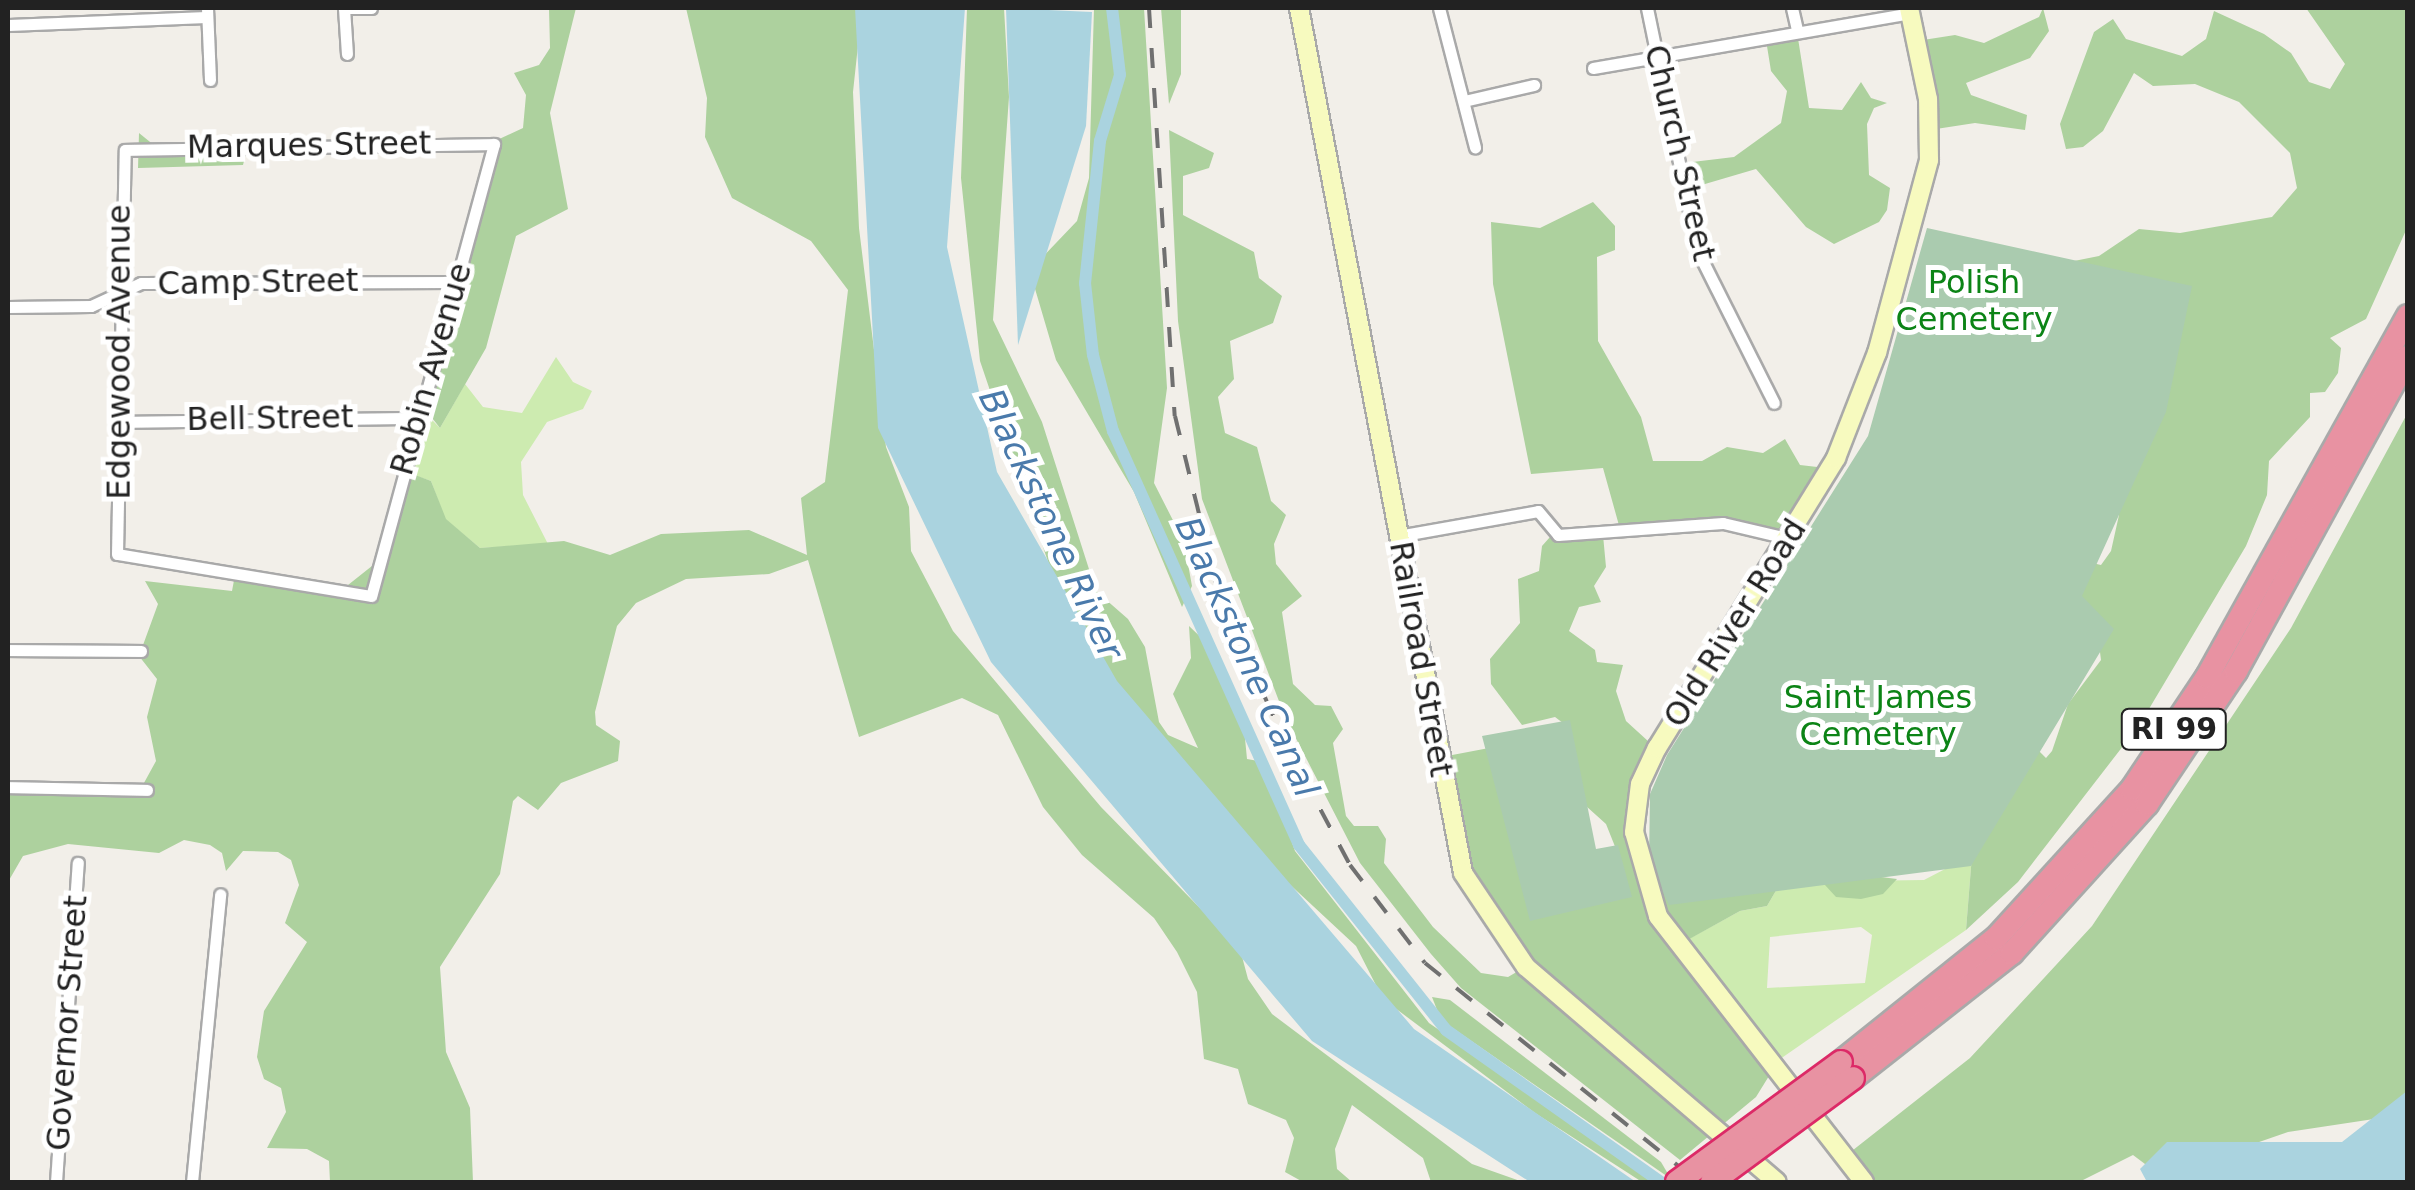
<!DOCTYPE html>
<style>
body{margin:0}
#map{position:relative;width:2415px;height:1190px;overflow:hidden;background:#f2efe9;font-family:"DejaVu Sans",sans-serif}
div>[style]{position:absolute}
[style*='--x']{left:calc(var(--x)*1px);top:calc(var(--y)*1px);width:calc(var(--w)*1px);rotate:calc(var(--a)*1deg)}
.grass>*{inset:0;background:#cdebb0}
.forest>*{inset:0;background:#add19e}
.cemetery>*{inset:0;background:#aacbaf}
.water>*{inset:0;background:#aad3df}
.canal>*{height:12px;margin:-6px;padding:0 6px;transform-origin:6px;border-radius:6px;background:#aad3df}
.roads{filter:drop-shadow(2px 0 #a9a9a9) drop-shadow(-2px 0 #a9a9a9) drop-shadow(0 2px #a9a9a9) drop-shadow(0 -2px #a9a9a9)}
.street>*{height:11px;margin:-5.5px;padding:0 5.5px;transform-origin:5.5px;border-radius:5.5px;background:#fff}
.secondary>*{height:18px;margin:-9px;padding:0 9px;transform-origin:9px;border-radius:9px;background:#f7fabf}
.highway>*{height:22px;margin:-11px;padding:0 11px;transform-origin:11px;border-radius:11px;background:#e892a2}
.rail>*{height:4px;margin-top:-2px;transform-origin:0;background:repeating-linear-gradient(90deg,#707070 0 20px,transparent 0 40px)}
.bridges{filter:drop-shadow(2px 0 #dc2a67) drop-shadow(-2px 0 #dc2a67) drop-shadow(0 2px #dc2a67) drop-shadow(0 -2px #dc2a67)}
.highway-bridge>*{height:22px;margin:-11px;padding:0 11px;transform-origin:11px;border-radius:11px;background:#e892a2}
span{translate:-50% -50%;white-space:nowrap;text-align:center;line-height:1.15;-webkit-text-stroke:10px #fff;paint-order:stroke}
.shield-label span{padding:2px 8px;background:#fff;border:2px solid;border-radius:8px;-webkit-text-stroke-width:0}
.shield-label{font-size:30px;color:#222;font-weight:700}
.street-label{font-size:32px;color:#222}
.park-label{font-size:32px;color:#0c8416}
.water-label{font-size:35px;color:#4a7aab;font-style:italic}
.frame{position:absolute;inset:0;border:10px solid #222;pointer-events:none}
</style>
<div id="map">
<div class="grass">
<div style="clip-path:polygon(556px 357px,573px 382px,592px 391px,583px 409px,547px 422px,521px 462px,523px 495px,548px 544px,480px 548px,445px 519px,431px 481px,402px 471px,421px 409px,440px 428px,465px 384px,483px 407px,522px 413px)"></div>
<div style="clip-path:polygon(evenodd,1972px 855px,1966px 930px,1776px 1062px,1685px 941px,1740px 911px,1767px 906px,1781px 882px,1924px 880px,1972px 855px,1861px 927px,1872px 935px,1865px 983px,1767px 988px,1770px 937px,1861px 927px)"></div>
</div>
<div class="forest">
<div style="clip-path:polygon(549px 8px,576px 8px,550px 113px,568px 209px,516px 236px,486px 348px,440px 428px,425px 409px,495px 170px,482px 147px,523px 128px,526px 95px,514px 73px,539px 65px,550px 48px)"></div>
<div style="clip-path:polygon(686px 8px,862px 8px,853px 92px,859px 228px,886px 447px,909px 507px,911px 551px,953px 631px,1101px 807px,1240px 949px,1248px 979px,1272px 1014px,1472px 1164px,1523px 1182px,1431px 1182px,1423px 1158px,1352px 1105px,1335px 1149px,1337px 1169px,1352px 1182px,1303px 1182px,1285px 1172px,1294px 1138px,1286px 1120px,1248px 1104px,1238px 1069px,1204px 1059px,1197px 992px,1177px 952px,1154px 918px,1082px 855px,1043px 807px,998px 715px,962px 698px,859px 737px,808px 560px,769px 574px,686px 579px,636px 603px,617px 626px,595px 712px,596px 725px,620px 741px,618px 761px,561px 783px,538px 810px,518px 796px,513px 801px,500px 874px,440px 967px,446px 1052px,470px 1108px,473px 1182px,330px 1182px,329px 1161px,307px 1149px,267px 1148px,286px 1112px,281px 1088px,264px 1079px,257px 1057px,264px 1011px,307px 942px,285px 923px,299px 885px,291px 860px,278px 852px,243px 851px,226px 871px,222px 853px,210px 845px,184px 840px,159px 853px,68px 844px,23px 856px,8px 882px,8px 787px,139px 792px,156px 761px,147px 717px,157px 679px,139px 656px,158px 604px,145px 581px,232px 591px,235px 575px,343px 589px,382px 558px,402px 470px,431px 481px,446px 519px,480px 548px,564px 541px,610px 555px,661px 534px,749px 530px,807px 555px,801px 498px,825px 482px,848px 290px,811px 241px,732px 198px,705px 137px,707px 98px)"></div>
<div style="clip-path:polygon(967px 8px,1004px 8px,1009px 97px,993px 320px,1042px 422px,1096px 591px,1128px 619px,1145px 647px,1159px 722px,1168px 735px,1198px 748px,1173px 694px,1191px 658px,1189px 626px,1212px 648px,1244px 728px,1247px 759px,1264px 762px,1295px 851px,1429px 1023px,1658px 1182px,1642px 1182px,1535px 1113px,1383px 999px,1356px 946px,1172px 775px,1064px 609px,980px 361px,961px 178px)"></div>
<div style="clip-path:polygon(1094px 8px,1144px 8px,1167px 388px,1154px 483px,1184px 542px,1192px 586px,1182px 607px,1134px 492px,1056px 360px,1033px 282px,1035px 265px,1077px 221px,1089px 178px)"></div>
<div style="clip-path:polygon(1161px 8px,1181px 8px,1181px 74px,1169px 104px)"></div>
<div style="clip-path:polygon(2043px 8px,2049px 31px,2030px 58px,1966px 83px,1971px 95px,2027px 115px,2025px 130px,1975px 123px,1936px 129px,1923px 40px,1955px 35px,1984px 43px,2039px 17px)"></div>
<div style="clip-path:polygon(2306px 8px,2407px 8px,2407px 228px,2366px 319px,2330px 338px,2341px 348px,2338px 373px,2325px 392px,2310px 393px,2310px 417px,2269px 461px,2267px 495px,2246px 546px,2140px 724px,2018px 882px,1966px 930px,1972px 855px,2036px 748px,2046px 758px,2052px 751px,2068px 704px,2101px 660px,2099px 644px,2074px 611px,2088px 562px,2101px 565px,2111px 551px,2119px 515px,2074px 261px,2099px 256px,2139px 229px,2180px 233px,2272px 217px,2297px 188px,2290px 153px,2239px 102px,2195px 84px,2153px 86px,2134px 73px,2103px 131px,2083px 147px,2066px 149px,2060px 124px,2094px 32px,2113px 19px,2126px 39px,2182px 56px,2206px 39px,2214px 11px,2264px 34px,2291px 53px,2309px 82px,2330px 89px,2345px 64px)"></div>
<div style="clip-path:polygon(1797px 32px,1809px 108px,1842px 110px,1861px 82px,1871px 98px,1887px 103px,1874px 108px,1867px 124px,1869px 175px,1890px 188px,1887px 210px,1879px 222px,1834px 244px,1806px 227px,1756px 169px,1688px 189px,1684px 163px,1734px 157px,1781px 123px,1787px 91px,1771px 71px,1766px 40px)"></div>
<div style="clip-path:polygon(1169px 130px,1214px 153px,1209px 168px,1183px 176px,1183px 215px,1254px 252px,1259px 278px,1282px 296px,1273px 323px,1230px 341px,1234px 379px,1218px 397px,1225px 433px,1257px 447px,1271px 501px,1286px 515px,1274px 544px,1276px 564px,1302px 596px,1282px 612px,1293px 684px,1315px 705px,1331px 706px,1343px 729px,1333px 743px,1346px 816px,1354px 826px,1378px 826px,1386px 839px,1384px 863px,1433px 927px,1481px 973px,1508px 977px,1527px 966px,1471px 875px,1447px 756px,1510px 744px,1531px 850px,1622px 864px,1606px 824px,1586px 806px,1567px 726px,1555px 717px,1522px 725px,1491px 684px,1490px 659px,1520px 623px,1518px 579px,1539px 571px,1542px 546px,1558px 528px,1603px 535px,1606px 567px,1594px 586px,1601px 602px,1579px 607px,1569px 631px,1595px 650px,1597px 662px,1623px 665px,1616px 691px,1626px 721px,1660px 752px,1643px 800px,1642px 847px,1897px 879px,1883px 894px,1861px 899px,1836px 897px,1813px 872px,1781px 882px,1767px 906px,1740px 911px,1684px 942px,1777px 1063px,1756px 1097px,1680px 1160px,1461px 988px,1431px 954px,1360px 863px,1285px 717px,1202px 499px,1178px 321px)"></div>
<div style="clip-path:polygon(139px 133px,155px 146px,248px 145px,243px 165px,138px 168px)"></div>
<div style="clip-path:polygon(1593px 202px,1615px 226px,1615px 250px,1597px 257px,1598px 341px,1641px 417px,1653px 461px,1702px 461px,1727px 447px,1763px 453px,1785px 439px,1800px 465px,1826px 468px,1791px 535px,1759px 526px,1620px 529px,1603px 468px,1531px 474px,1493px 284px,1491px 222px,1540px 228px)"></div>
<div style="clip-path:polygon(2407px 414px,2407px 1114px,2288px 1132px,2161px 1176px,2133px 1155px,2079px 1182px,1871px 1182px,1848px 1154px,1970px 1058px,2092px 926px,2291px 628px)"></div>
<div style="clip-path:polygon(1432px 997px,1450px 1000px,1661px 1162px,1671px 1179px,1441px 1020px)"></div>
</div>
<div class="cemetery">
<div style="clip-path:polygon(1927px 228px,2192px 286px,2166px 412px,2082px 596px,2114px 629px,1971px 866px,1669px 905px,1649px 862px,1650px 794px,1667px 755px,1868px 436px)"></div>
<div style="clip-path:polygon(1570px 720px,1596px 849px,1618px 845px,1632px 897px,1530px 921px,1482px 736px)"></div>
</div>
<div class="water">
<div style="clip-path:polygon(855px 8px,965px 8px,947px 247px,997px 472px,1117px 681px,1414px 1029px,1636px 1182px,1530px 1182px,1312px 1041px,991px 662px,878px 428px)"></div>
<div style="clip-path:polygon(1006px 8px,1092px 12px,1086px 126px,1018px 345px)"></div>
<div style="clip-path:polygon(2407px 1091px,2407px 1182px,2147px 1182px,2140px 1169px,2167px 1142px,2342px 1142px)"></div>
</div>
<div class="canal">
<div style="--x:1112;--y:8;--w:67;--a:83.2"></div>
<div style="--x:1120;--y:75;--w:69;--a:106.9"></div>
<div style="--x:1100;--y:141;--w:143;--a:96"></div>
<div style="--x:1085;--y:283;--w:72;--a:83.7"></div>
<div style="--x:1093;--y:355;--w:79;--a:75.3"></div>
<div style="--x:1113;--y:431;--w:454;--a:65.8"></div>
<div style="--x:1299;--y:845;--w:236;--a:51.5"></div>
<div style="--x:1446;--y:1030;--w:263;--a:35.3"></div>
</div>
<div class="roads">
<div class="street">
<div style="--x:207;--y:8;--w:72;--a:87.6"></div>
<div style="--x:344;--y:8;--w:46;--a:86.3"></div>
<div style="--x:344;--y:8;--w:27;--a:0"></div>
<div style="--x:1439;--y:8;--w:144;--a:75.5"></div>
<div style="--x:1647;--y:8;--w:247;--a:78.3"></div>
<div style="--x:1697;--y:250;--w:171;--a:63.3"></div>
<div style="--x:1792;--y:8;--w:23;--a:77"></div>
<div style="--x:8;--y:25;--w:199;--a:-2.3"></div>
<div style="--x:1593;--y:68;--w:322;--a:-9.8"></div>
<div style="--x:1464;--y:101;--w:72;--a:-12.9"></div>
<div style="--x:494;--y:144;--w:468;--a:105.2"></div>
<div style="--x:371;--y:596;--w:257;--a:-170.6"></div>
<div style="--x:117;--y:554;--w:404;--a:-88.9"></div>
<div style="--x:125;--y:150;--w:369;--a:-0.9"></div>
<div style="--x:8;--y:307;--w:83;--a:-0.7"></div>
<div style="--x:91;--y:306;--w:55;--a:-24.7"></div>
<div style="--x:141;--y:283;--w:313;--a:-0.2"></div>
<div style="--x:120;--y:422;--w:300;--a:-0.8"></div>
<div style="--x:1398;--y:536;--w:142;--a:-10.1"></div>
<div style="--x:1538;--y:511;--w:31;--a:50"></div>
<div style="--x:1558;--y:535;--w:165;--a:-4.2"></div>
<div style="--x:1723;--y:523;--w:66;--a:13.2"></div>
<div style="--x:8;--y:650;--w:133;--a:0.4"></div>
<div style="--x:8;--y:787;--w:139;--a:1.2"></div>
<div style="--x:56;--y:1182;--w:320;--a:-86.1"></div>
<div style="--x:192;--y:1182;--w:289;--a:-84.4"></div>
</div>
<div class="secondary">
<div style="--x:1299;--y:8;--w:880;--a:79.26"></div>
<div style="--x:1463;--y:873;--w:113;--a:56.2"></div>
<div style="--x:1526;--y:967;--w:330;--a:40.6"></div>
<div style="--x:1864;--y:1182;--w:336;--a:-127.8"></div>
<div style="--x:1658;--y:916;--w:87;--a:-105.9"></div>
<div style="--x:1634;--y:832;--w:48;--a:-82.9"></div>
<div style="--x:1640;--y:784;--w:40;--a:-65"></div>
<div style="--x:1657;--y:748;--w:341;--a:-58.3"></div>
<div style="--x:1836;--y:458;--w:113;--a:-68.7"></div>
<div style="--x:1877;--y:353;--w:200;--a:-74.9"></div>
<div style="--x:1929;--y:160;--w:61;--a:-90.9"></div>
<div style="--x:1928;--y:99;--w:93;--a:-101.8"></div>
</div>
<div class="highway">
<div style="--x:1841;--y:1062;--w:198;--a:-38.7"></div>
<div style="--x:1996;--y:938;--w:202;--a:-47.6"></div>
<div style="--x:2132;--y:789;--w:135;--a:-56.2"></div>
<div style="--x:2207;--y:677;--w:413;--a:-60.9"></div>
<div style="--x:1853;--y:1078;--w:202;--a:-38.2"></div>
<div style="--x:2012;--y:953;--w:201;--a:-47.8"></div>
<div style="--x:2147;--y:804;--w:160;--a:-56.2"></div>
<div style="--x:2236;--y:671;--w:358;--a:-61.3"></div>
</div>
</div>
<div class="rail">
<div style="--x:1149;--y:8;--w:409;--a:86.4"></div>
<div style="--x:1175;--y:416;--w:176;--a:76.2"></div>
<div style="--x:1217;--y:587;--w:166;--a:66.5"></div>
<div style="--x:1283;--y:739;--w:143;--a:62"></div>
<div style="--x:1350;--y:865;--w:123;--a:52.6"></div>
<div style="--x:1425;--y:963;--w:350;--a:38.7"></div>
</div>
<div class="bridges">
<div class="highway-bridge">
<div style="--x:1677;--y:1182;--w:203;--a:-36.2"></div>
<div style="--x:1712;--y:1182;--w:175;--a:-36.4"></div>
</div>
</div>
<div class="shield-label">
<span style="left:2174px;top:729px">RI 99</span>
</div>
<div class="street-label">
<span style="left:309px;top:145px;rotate:-1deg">Marques Street</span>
<span style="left:1680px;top:153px;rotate:77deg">Church Street</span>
<span style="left:258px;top:282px;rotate:-1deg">Camp Street</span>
<span style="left:119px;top:352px;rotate:-90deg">Edgewood Avenue</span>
<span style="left:431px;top:369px;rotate:-74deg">Robin Avenue</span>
<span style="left:270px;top:418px;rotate:-1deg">Bell Street</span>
<span style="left:1735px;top:623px;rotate:-58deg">Old River Road</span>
<span style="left:1421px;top:659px;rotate:80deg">Railroad Street</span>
<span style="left:67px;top:1023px;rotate:-86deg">Governor Street</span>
</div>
<div class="park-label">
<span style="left:1974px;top:301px">Polish<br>Cemetery</span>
<span style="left:1878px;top:716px">Saint James<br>Cemetery</span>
</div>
<div class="water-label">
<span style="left:1051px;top:524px;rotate:65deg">Blackstone River</span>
<span style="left:1247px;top:657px;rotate:66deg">Blackstone Canal</span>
</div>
<div class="frame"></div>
</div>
